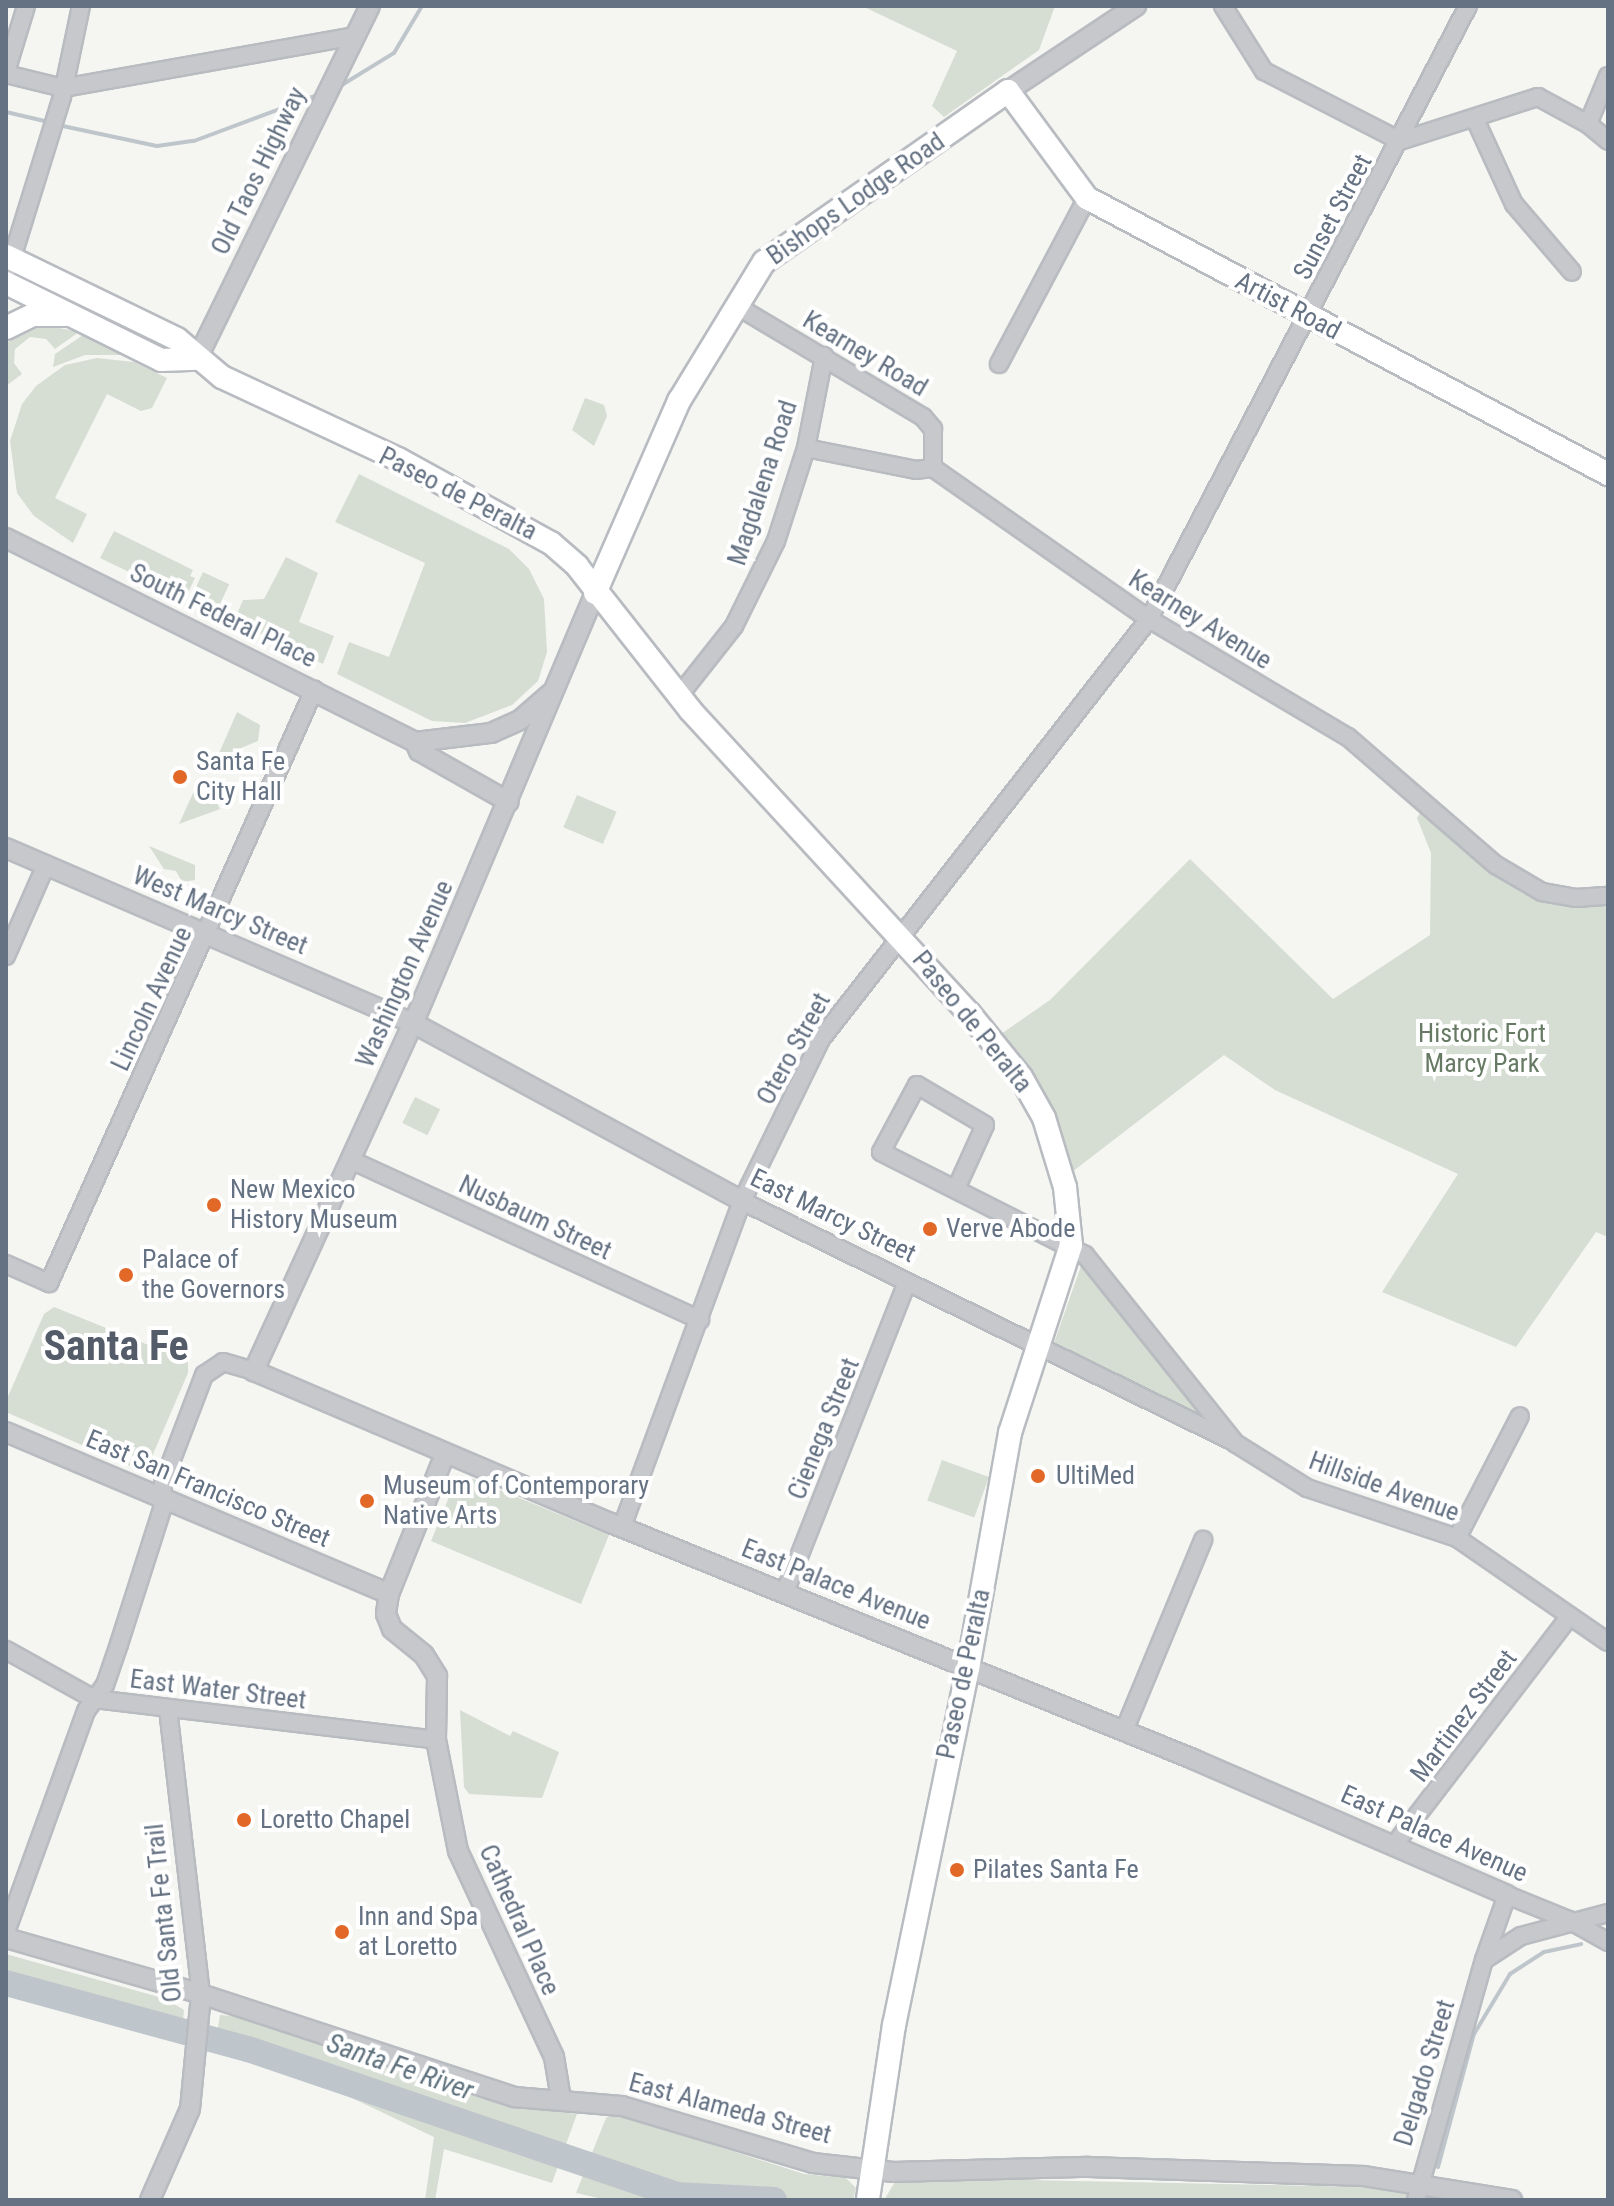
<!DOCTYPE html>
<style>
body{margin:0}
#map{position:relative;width:1614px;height:2206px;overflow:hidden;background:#f5f6f2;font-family:"Roboto Condensed",sans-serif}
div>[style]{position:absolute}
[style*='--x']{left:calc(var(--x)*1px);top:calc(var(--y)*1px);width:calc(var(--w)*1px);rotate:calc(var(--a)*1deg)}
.green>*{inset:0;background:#d6ddd3;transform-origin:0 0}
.stream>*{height:4px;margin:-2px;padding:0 2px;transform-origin:2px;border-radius:2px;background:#bec6cb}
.river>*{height:26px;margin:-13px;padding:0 13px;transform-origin:13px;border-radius:13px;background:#bec6cb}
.roads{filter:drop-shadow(2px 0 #b8bbc0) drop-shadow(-2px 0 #b8bbc0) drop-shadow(0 2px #b8bbc0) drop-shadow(0 -2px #b8bbc0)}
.minor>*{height:16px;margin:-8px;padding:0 8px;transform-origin:8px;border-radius:8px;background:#c6c8cc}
.tertiary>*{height:18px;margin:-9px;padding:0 9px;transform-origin:9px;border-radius:9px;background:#c6c8cc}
.secondary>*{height:22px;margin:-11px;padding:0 11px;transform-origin:11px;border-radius:11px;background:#fff}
.dots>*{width:22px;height:22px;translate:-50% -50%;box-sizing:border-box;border:4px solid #fff;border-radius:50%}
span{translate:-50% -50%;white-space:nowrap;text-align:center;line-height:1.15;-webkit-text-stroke:8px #fff;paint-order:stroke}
.street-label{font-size:26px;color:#657283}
.poi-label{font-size:26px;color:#657283}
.left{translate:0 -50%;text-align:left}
.park-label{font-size:26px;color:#667a64}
.water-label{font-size:28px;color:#60737f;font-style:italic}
.town-label{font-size:42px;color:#535c68;font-weight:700}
.frame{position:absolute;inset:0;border:8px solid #657283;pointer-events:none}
</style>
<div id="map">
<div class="green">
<div style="clip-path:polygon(862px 6px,1055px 6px,1039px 50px,944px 117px,932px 106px,957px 51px)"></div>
<div style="clip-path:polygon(44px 325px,79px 332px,55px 349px,46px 339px,30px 337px,15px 349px,14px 363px,22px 374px,6px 386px,6px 343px)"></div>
<div style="clip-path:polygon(83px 335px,84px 335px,124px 355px,85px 355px,53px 367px,55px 354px)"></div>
<div style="clip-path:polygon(97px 358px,134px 362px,167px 378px,152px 408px,141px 411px,107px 394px,55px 498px,87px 514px,73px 543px,34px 516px,17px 493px,10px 441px,22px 404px,36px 386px,65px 365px)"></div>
<div style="clip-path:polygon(585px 398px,604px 405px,607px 416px,594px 446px,572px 430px)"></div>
<div style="clip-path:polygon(359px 474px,509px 549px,529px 569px,544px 599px,547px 652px,538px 681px,512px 705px,465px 723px,432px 721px,337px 674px,349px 642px,389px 657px,425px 563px,335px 522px)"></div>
<div style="clip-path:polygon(114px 531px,193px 570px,190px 576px,195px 578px,185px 599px,100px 558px)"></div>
<div style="clip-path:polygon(286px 557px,318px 573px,299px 622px,334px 636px,323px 664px,234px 621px,243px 600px,264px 599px)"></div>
<div style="left:203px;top:572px;width:29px;height:32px;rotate:25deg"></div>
<div style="clip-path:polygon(237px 712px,260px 725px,258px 741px,241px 748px,221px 772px,213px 767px)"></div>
<div style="clip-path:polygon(199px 780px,206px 781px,220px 809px,179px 824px)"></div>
<div style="left:577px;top:795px;width:43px;height:35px;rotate:23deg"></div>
<div style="clip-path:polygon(1420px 813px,1522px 893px,1561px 906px,1608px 905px,1608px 1237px,1596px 1232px,1516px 1347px,1382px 1292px,1458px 1174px,1275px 1090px,1224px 1055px,1072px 1172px,1060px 1129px,1037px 1082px,1001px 1034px,1050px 1000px,1190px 859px,1333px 999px,1430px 935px,1431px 853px,1417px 818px)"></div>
<div style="clip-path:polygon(149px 846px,195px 865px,195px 880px,182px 882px,176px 871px,164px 869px)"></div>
<div style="left:415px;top:1097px;width:28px;height:29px;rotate:26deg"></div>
<div style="clip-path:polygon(1082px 1263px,1202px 1411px,1201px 1416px,1054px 1343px)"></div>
<div style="clip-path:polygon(54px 1307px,188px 1361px,188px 1373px,147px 1468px,137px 1469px,6px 1412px,6px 1401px,44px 1314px)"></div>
<div style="left:942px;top:1460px;width:50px;height:43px;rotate:20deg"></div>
<div style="clip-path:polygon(466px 1476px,609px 1535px,581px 1604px,431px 1541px,456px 1480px)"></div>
<div style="clip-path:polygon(460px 1710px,510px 1736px,513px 1731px,559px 1752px,542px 1798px,469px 1794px,464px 1787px)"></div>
<div style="clip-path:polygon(6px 1954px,166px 1999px,184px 2010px,181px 2040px,6px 1989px)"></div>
<div style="clip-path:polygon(220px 2015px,242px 2017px,509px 2106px,577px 2114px,552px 2183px,444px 2149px,435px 2200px,425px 2200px,434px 2137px,295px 2071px,214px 2052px)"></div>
<div style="clip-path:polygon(613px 2113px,804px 2174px,846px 2178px,856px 2188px,853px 2200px,607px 2200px,576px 2193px,606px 2118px)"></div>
<div style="clip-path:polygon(924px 2178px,1368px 2187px,1441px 2200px,884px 2200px,895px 2182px)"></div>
</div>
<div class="stream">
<div style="--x:337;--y:88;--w:67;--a:-31.6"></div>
<div style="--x:394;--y:53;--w:55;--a:-59.2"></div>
<div style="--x:6;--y:112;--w:44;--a:13.1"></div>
<div style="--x:58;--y:125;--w:101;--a:12"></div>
<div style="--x:157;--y:146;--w:37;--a:-8"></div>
<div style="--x:194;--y:141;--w:132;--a:-20.4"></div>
<div style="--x:1438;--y:2167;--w:138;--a:-74.9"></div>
<div style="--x:1474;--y:2034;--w:70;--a:-59"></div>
<div style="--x:1510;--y:1974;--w:40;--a:-32.9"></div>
<div style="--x:1544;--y:1952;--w:38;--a:-12"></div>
</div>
<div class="river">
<div style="--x:6;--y:1983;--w:251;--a:15.3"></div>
<div style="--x:248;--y:2049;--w:452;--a:18.8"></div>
<div style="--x:676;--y:2195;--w:98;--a:2.9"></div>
</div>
<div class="roads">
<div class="minor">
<div style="--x:1223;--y:6;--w:77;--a:57.8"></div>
<div style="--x:1264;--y:71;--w:153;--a:27.2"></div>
<div style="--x:1400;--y:141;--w:145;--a:-17.7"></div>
<div style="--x:1538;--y:97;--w:57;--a:28.4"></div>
<div style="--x:1588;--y:124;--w:26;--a:40"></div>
<div style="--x:6;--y:72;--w:69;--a:-73.1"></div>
<div style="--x:6;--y:74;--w:59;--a:13.8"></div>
<div style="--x:63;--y:88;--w:296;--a:-10.1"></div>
<div style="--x:1475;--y:119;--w:94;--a:65.4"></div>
<div style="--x:1514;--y:204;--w:89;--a:49.5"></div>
<div style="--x:1588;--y:124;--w:52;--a:-67.4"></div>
<div style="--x:9;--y:268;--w:179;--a:-72.8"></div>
<div style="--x:62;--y:97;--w:93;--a:-78.2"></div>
<div style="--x:735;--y:305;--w:219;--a:30.8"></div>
<div style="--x:923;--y:417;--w:16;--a:50"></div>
<div style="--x:933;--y:429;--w:39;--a:90"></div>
<div style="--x:999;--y:364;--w:188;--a:-62.1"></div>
<div style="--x:806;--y:448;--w:112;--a:11.3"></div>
<div style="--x:916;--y:470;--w:17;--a:-7"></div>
<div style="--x:933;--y:468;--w:264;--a:35"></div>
<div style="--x:1149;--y:619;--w:231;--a:30.7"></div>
<div style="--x:1348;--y:737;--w:196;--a:40.9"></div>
<div style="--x:1496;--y:865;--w:53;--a:30.4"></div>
<div style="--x:1542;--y:892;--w:35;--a:10"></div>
<div style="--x:1576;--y:898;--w:32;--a:-4"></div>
<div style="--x:678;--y:697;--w:90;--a:-51.7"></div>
<div style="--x:734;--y:626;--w:95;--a:-63.7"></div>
<div style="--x:776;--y:541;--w:98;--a:-72.1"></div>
<div style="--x:806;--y:448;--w:94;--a:-78.9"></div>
<div style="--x:6;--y:956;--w:99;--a:-66.3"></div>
<div style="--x:351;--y:1160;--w:384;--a:24.6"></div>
<div style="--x:956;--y:1189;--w:70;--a:-65.6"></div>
<div style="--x:985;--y:1125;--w:79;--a:-149.5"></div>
<div style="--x:917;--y:1085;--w:76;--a:118.2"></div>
<div style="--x:881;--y:1152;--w:229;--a:26.8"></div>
<div style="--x:1085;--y:1255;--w:241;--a:51.4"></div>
<div style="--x:1235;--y:1443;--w:85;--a:32"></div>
<div style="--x:1307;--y:1488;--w:158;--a:18.4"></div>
<div style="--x:1457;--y:1538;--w:183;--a:34.6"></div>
<div style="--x:742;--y:1201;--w:543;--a:26.09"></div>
<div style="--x:6;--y:1264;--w:47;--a:23.8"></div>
<div style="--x:49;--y:1283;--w:650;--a:-65.92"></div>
<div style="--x:622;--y:1527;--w:347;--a:-69.8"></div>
<div style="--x:742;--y:1201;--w:180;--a:-64"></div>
<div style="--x:821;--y:1039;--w:533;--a:-52.01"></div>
<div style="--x:1149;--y:619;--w:691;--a:-62.51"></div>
<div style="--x:1457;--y:1538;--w:137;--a:-62.7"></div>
<div style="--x:785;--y:1592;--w:333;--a:-68.5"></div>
<div style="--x:6;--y:1650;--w:101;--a:29.1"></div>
<div style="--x:94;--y:1699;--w:344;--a:6.8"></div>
<div style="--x:168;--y:1709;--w:287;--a:83.4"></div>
<div style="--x:1124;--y:1731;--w:207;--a:-67.5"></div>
<div style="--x:1395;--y:1844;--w:287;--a:-52.5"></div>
<div style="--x:6;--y:1932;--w:235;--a:-70.1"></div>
<div style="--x:86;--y:1711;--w:32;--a:-54"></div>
<div style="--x:105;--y:1685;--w:43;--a:-71.1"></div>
<div style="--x:119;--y:1644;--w:142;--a:-72.3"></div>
<div style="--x:162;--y:1509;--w:26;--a:-88"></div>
<div style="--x:163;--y:1483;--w:116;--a:-69.2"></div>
<div style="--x:204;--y:1375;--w:23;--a:-34"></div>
<div style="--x:223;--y:1362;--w:32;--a:16"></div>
<div style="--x:1484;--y:1960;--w:44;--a:-33"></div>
<div style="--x:1521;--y:1936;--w:90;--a:-14.8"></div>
<div style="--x:1416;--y:2200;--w:249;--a:-74.2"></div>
<div style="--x:1484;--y:1960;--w:69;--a:-70.5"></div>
<div style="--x:1507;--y:1895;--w:67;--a:22"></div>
<div style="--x:1569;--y:1920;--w:45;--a:29.4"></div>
</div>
<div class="tertiary">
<div style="--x:1008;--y:91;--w:154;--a:-33.6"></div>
<div style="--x:197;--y:359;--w:393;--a:-63.9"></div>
<div style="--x:6;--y:538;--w:457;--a:26.5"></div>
<div style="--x:415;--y:742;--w:77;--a:-6.8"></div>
<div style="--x:491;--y:733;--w:32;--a:-24"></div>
<div style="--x:520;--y:720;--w:40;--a:-41"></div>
<div style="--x:595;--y:593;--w:467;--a:112.9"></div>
<div style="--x:413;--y:1023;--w:383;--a:114.6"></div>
<div style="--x:254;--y:1371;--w:388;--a:23.1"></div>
<div style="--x:611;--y:1523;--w:628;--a:22.07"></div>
<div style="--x:1193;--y:1759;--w:342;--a:23.4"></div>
<div style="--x:415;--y:742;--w:10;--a:66"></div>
<div style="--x:419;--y:751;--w:103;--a:29.5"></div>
<div style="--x:6;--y:848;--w:443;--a:23.3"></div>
<div style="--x:413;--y:1023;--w:374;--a:28.4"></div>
<div style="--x:6;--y:1432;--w:416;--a:22.9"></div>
<div style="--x:445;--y:1454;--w:151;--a:111.8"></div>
<div style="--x:389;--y:1594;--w:20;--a:99"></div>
<div style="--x:386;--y:1614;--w:16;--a:68"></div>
<div style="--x:392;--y:1629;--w:41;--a:39.1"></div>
<div style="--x:424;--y:1655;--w:25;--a:58"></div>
<div style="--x:437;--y:1676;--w:64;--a:90.9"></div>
<div style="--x:436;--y:1740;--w:113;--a:78.8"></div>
<div style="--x:458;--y:1851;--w:227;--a:65"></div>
<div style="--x:554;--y:2057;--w:43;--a:80.5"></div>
<div style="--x:6;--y:1938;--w:203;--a:16"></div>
<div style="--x:201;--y:1994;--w:330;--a:18.2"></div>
<div style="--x:514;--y:2097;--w:108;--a:4.8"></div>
<div style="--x:622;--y:2106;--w:199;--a:16.6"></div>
<div style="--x:813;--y:2163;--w:81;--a:6.4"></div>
<div style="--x:893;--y:2172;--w:196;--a:-1.5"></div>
<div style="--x:1089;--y:2167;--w:275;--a:1.9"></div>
<div style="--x:1364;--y:2176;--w:150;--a:9.2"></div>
<div style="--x:150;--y:2200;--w:99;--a:-66.3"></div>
<div style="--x:190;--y:2109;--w:116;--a:-84.5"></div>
</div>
<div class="secondary">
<div style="--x:6;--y:256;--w:190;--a:25.9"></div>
<div style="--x:177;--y:339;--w:59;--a:40.2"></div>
<div style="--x:222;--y:377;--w:194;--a:25"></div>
<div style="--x:398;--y:459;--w:175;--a:28.8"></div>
<div style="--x:551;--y:543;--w:35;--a:41"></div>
<div style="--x:577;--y:566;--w:184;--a:51.8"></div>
<div style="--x:691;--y:711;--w:410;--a:47.4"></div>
<div style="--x:969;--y:1013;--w:82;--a:50.9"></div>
<div style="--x:1021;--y:1077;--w:47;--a:60.7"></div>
<div style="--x:1044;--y:1118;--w:72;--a:73.1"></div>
<div style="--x:1065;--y:1187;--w:58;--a:84.1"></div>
<div style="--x:1071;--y:1245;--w:198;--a:108"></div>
<div style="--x:1010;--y:1433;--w:239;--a:100.1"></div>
<div style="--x:968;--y:1668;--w:365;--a:101.7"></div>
<div style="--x:894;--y:2025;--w:177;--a:98.5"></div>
<div style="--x:6;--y:283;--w:173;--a:26.4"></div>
<div style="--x:161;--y:360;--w:36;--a:-2"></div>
<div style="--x:6;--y:328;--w:30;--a:-26"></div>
<div style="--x:33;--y:315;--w:32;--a:0"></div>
<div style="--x:595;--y:593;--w:210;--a:-66.4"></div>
<div style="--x:679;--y:401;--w:163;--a:-58.6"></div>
<div style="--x:764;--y:262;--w:298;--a:-35"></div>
<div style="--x:1008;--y:91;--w:133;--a:53.6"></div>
<div style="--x:1087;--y:198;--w:590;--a:27.91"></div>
</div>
</div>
<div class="dots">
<div style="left:180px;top:777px;background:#e16827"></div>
<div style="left:214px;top:1205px;background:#e16827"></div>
<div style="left:930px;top:1229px;background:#e16827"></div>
<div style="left:126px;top:1275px;background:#e16827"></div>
<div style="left:1038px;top:1476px;background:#e16827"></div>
<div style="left:367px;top:1501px;background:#e16827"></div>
<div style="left:244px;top:1820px;background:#e16827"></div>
<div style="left:957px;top:1870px;background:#e16827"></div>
<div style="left:342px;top:1932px;background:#e16827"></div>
</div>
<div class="street-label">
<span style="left:259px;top:171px;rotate:-64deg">Old Taos Highway</span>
<span style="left:856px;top:199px;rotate:-35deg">Bishops Lodge Road</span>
<span style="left:1333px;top:217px;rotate:-62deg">Sunset Street</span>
<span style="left:1288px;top:306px;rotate:28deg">Artist Road</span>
<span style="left:865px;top:354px;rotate:31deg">Kearney Road</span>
<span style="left:763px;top:483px;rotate:-72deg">Magdalena Road</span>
<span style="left:458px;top:494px;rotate:27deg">Paseo de Peralta</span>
<span style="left:223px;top:616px;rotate:26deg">South Federal Place</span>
<span style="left:1200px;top:620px;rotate:32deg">Kearney Avenue</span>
<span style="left:220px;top:911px;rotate:23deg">West Marcy Street</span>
<span style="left:405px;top:974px;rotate:-66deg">Washington Avenue</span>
<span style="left:152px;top:999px;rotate:-65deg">Lincoln Avenue</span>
<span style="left:972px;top:1022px;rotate:51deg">Paseo de Peralta</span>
<span style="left:794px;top:1049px;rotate:-61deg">Otero Street</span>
<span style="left:833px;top:1216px;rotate:26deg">East Marcy Street</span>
<span style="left:535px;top:1218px;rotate:25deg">Nusbaum Street</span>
<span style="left:824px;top:1429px;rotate:-68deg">Cienega Street</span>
<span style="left:1384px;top:1487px;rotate:20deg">Hillside Avenue</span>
<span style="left:208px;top:1489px;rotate:23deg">East San Francisco Street</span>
<span style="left:836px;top:1585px;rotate:22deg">East Palace Avenue</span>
<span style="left:964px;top:1674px;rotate:-78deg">Paseo de Peralta</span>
<span style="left:218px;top:1690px;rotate:7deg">East Water Street</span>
<span style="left:1464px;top:1716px;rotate:-53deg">Martinez Street</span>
<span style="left:1434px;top:1834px;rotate:24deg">East Palace Avenue</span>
<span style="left:164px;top:1913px;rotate:-96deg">Old Santa Fe Trail</span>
<span style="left:519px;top:1920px;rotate:66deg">Cathedral Place</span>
<span style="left:1425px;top:2073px;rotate:-73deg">Delgado Street</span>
<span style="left:730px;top:2109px;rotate:15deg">East Alameda Street</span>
</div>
<div class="poi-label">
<span class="left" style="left:196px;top:777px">Santa Fe<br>City Hall</span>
<span class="left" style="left:230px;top:1205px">New Mexico<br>History Museum</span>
<span class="left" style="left:946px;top:1229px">Verve Abode</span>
<span class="left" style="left:142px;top:1275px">Palace of<br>the Governors</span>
<span class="left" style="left:1056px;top:1476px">UltiMed</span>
<span class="left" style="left:383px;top:1501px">Museum of Contemporary<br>Native Arts</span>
<span class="left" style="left:260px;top:1820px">Loretto Chapel</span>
<span class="left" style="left:973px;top:1870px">Pilates Santa Fe</span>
<span class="left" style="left:358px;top:1932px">Inn and Spa<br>at Loretto</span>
</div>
<div class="park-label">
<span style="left:1482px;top:1049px">Historic Fort<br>Marcy Park</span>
</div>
<div class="water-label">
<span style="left:400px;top:2067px;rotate:19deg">Santa Fe River</span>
</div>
<div class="town-label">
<span style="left:116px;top:1346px">Santa Fe</span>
</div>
<div class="frame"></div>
</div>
